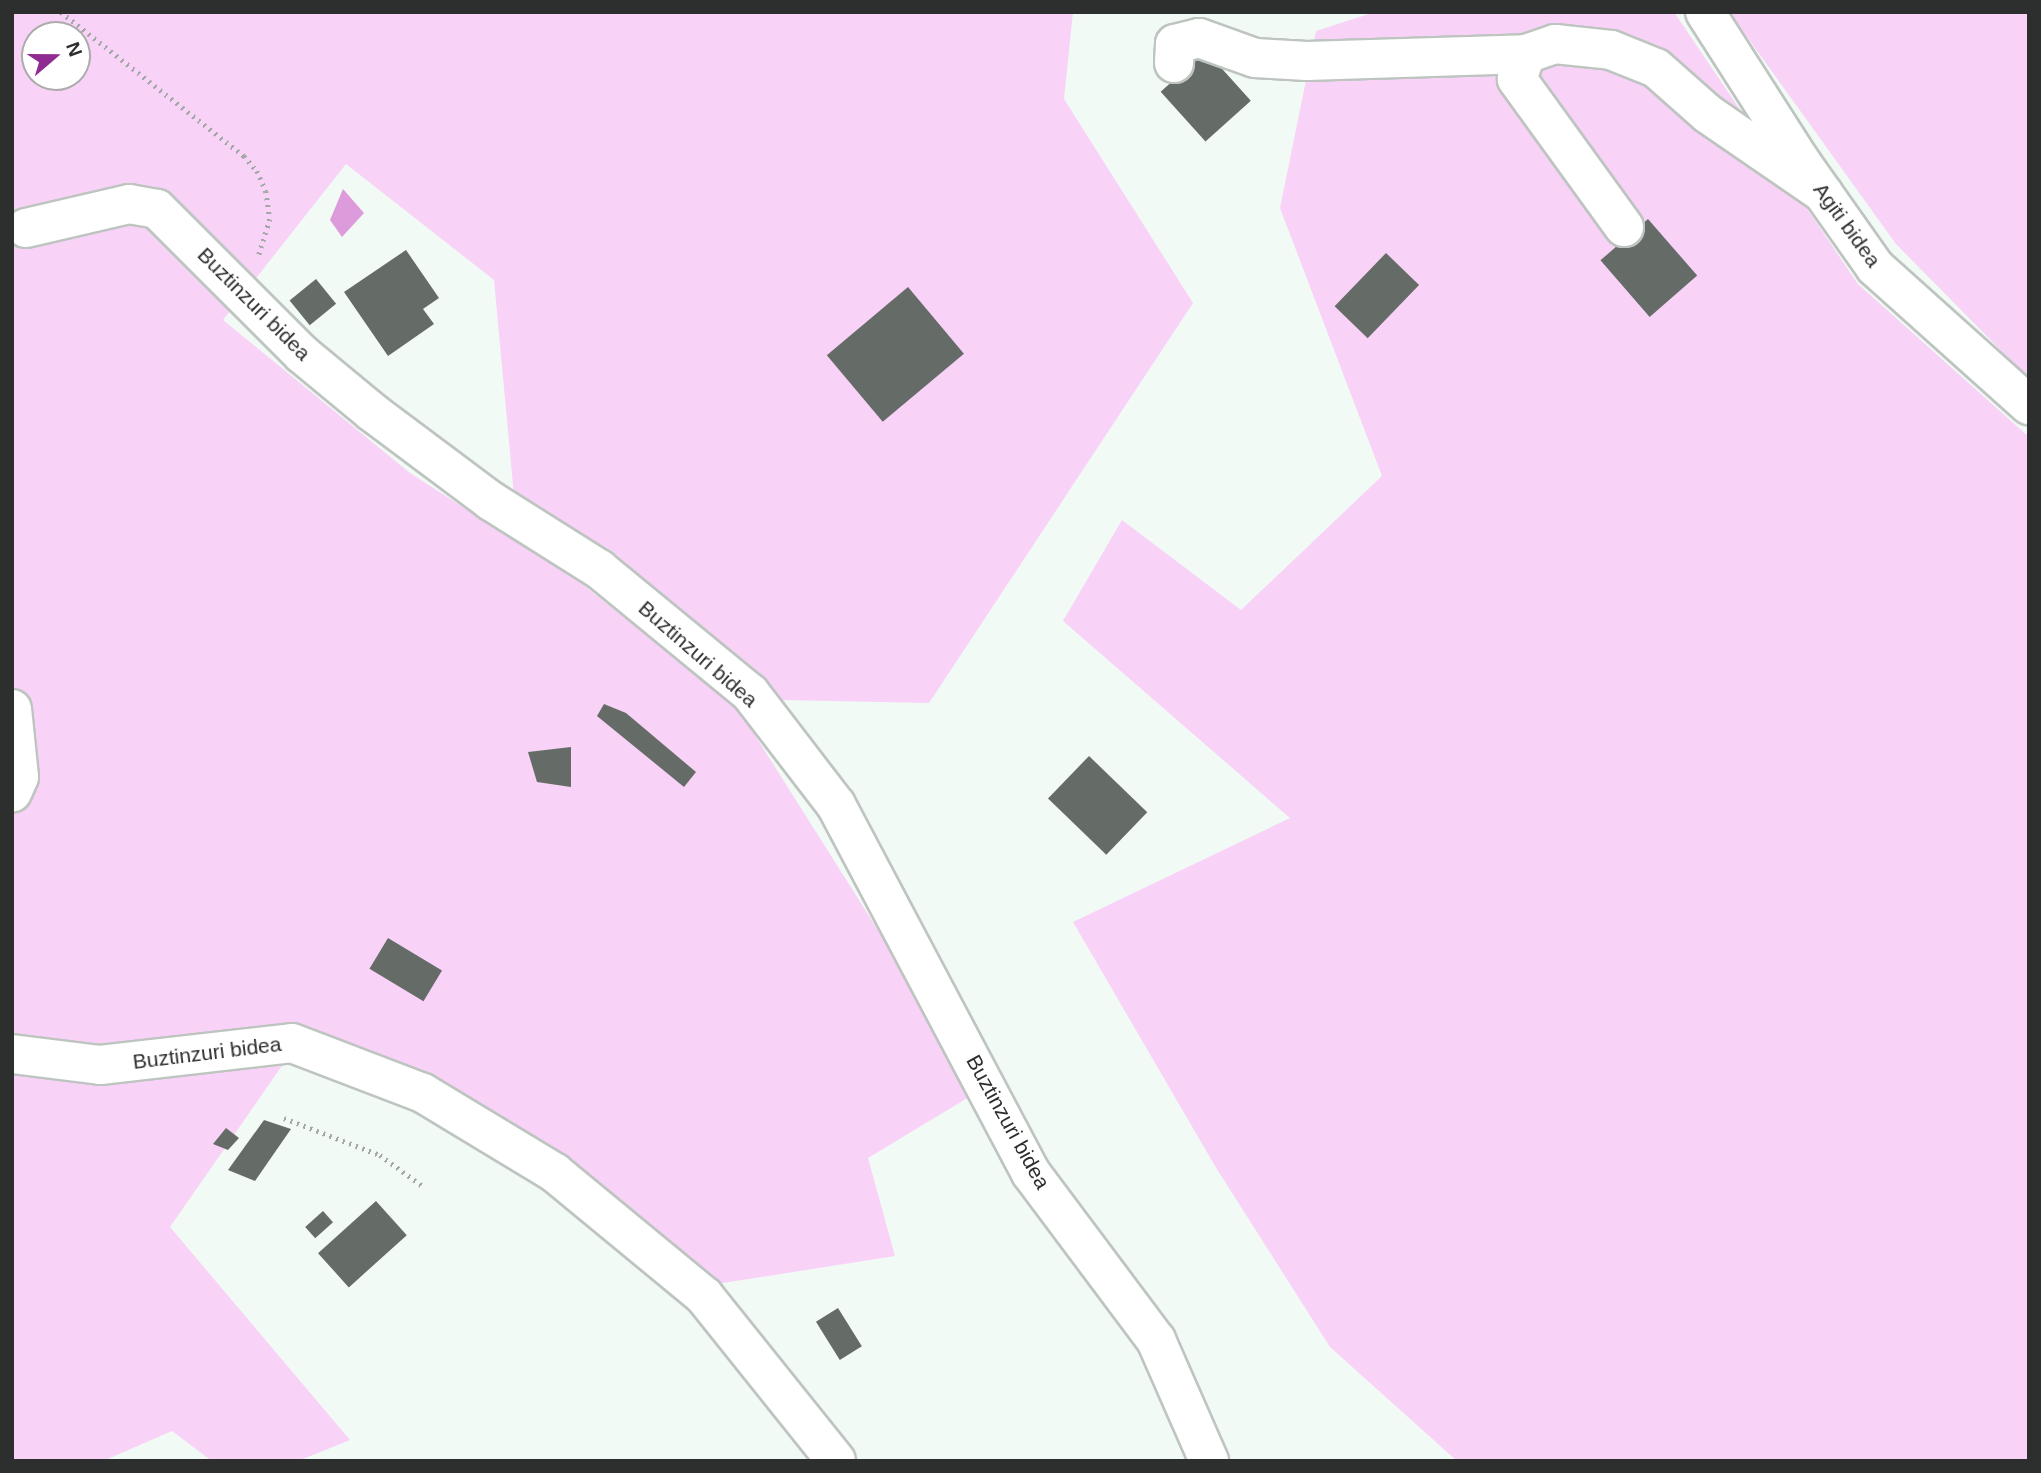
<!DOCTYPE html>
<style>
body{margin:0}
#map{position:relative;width:2041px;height:1473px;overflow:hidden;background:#f2faf5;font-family:Arial,sans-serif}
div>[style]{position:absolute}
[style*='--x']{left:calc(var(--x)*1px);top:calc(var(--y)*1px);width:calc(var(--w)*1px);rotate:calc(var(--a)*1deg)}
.green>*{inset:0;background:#f9d2f8}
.water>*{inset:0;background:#dd9bdc}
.building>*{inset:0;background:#656c67;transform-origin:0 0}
.path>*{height:4.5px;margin-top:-2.25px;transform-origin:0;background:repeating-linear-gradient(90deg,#a2a8a5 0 2px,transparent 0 7px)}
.roads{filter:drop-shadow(2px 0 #bec5c0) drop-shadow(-2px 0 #bec5c0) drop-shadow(0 2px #bec5c0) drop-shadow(0 -2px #bec5c0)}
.minor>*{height:38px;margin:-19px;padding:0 19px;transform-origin:19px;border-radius:19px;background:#fff}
span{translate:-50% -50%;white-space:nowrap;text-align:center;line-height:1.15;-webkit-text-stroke:7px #fff;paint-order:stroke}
.street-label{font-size:21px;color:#2c2f2d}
.frame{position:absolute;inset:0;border:14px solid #2c2f2d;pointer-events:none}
.north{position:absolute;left:21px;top:21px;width:70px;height:70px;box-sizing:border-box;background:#fff;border:2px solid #abacab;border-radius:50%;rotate:70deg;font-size:19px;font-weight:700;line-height:28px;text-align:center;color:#2c2f2d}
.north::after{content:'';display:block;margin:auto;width:24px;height:32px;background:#8f2b91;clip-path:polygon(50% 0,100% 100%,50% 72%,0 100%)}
</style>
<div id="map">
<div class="green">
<div style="clip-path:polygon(evenodd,12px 12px,1073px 12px,1064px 99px,1193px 303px,929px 703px,782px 700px,612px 551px,514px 496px,494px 280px,346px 164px,223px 320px,410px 473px,581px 583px,739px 710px,924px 1003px,974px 1094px,868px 1158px,895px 1256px,717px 1284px,304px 1034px,170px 1227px,350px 1440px,298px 1461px,212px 1461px,172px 1431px,103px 1461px,12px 1461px,12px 12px,35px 35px,77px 35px,77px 77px,35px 77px,35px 35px)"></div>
<div style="clip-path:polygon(1375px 12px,1674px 12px,1858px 284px,2029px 437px,2029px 1461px,1457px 1461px,1330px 1347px,1215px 1166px,1073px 922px,1290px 818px,1063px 621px,1122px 520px,1241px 610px,1382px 476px,1280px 208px,1316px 31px)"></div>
<div style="clip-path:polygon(1729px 12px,2029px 12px,2029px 379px,1896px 244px)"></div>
</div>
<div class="water">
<div style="clip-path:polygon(343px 189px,364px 213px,342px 237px,330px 220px)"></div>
</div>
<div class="building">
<div style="left:1206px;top:51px;width:67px;height:61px;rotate:48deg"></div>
<div style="left:1648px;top:219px;width:75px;height:63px;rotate:49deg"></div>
<div style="clip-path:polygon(406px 250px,439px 298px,423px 309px,434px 324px,388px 356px,344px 292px)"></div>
<div style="left:1386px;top:253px;width:46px;height:74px;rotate:44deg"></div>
<div style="left:316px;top:279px;width:32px;height:34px;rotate:51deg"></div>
<div style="left:908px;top:287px;width:87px;height:106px;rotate:50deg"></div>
<div style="clip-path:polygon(604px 704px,626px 713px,696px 772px,684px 787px,597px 716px)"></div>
<div style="clip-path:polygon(571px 747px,571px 787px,537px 782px,528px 752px)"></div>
<div style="left:1089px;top:756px;width:81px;height:59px;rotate:44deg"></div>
<div style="left:388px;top:938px;width:63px;height:36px;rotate:31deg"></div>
<div style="clip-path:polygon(264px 1120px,291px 1129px,255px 1181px,228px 1170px)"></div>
<div style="clip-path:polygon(226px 1128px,239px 1138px,228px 1150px,213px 1144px)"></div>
<div style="left:376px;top:1201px;width:46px;height:78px;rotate:48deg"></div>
<div style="left:323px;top:1211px;width:15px;height:24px;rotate:48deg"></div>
<div style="left:838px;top:1308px;width:45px;height:26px;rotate:58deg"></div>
</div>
<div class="path">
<div style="--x:61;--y:12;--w:233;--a:38.2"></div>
<div style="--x:244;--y:156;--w:20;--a:49"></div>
<div style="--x:257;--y:171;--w:22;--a:66"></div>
<div style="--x:266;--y:191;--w:28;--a:82"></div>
<div style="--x:270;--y:219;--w:41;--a:107.1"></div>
<div style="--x:284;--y:1118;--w:103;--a:21.1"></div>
<div style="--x:380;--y:1155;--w:54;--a:36"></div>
</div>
<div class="roads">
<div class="minor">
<div style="--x:1705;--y:12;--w:178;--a:57.4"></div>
<div style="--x:1801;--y:162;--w:128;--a:54.8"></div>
<div style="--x:1875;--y:267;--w:207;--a:41.9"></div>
<div style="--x:1174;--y:63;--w:19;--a:-87"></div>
<div style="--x:1175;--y:44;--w:25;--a:-14"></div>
<div style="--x:1199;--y:38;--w:59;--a:19.7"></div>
<div style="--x:1255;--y:58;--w:52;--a:3.3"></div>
<div style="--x:1307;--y:61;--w:219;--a:-1.8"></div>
<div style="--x:1624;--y:227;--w:183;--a:-125.9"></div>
<div style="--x:1517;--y:79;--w:27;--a:-70"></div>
<div style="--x:1526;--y:54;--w:31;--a:-19"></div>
<div style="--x:1555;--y:44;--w:56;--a:6.1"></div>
<div style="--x:1611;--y:50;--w:48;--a:21.8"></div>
<div style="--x:1656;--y:68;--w:69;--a:41.5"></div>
<div style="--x:1708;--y:114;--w:140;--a:34.5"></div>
<div style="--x:26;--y:228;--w:106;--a:-13.1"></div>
<div style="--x:129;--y:204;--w:28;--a:10"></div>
<div style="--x:157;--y:209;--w:205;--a:45"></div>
<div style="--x:302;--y:354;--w:91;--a:39.6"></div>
<div style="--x:372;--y:412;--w:149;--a:36.8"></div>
<div style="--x:491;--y:501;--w:128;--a:32.2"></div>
<div style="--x:599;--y:569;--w:195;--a:39.4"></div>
<div style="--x:750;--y:693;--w:141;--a:52.5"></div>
<div style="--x:836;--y:805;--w:416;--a:62.1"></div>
<div style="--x:1031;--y:1173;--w:209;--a:53.2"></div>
<div style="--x:1156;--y:1340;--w:132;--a:66.3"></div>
<div style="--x:12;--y:709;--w:68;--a:84.1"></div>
<div style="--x:19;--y:777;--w:17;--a:114"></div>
<div style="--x:12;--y:1054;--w:89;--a:7.1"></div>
<div style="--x:100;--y:1065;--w:193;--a:-6.5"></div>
<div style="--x:292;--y:1043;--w:140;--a:20.9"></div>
<div style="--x:423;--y:1093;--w:154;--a:31.2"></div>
<div style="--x:555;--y:1173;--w:193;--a:39.5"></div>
<div style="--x:704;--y:1296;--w:211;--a:51.3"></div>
</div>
</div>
<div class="street-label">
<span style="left:1847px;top:225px;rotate:54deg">Agiti bidea</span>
<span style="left:254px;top:304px;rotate:45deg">Buztinzuri bidea</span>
<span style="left:698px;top:654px;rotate:41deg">Buztinzuri bidea</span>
<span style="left:207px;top:1053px;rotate:-7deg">Buztinzuri bidea</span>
<span style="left:1008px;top:1122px;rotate:61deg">Buztinzuri bidea</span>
</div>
<div class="frame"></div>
<div class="north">N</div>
</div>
